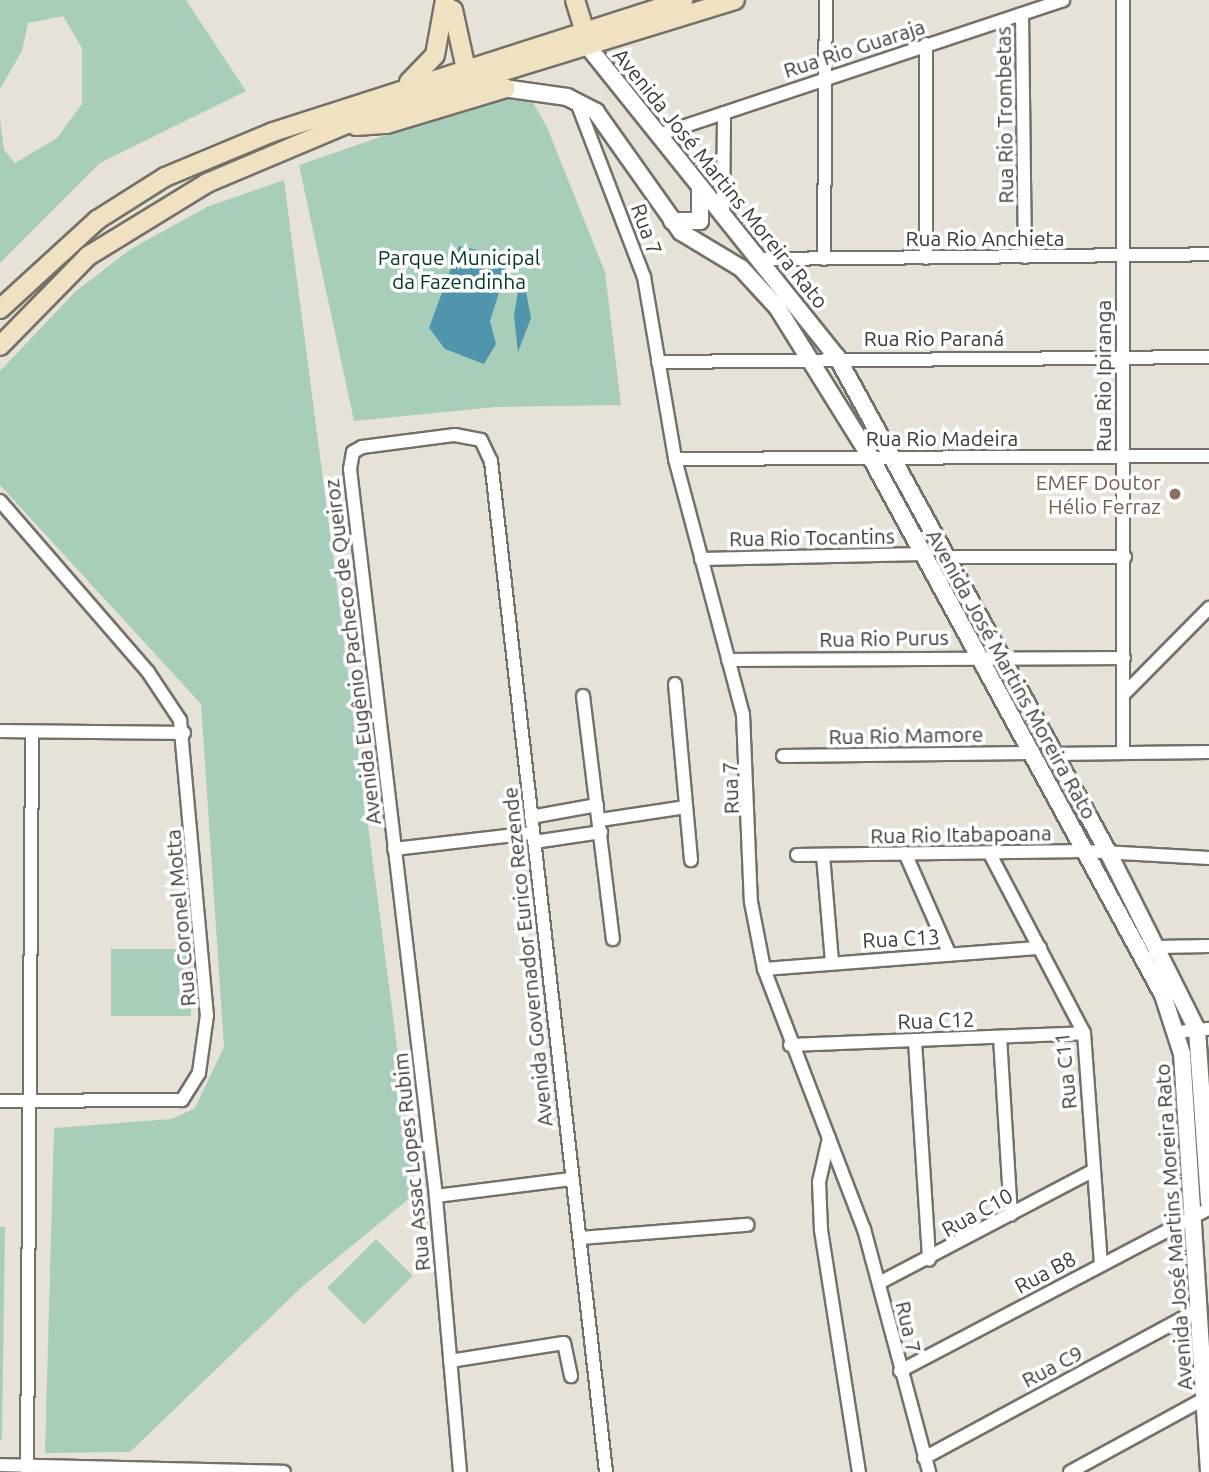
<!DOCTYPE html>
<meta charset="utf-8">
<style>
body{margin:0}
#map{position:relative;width:1209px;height:1472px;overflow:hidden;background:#e7e2d8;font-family:Ubuntu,sans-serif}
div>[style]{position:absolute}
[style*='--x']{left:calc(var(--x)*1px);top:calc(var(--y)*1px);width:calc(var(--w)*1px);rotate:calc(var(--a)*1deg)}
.green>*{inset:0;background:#a8cdb9;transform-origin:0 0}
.water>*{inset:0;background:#5195ad}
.roads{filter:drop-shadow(2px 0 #757168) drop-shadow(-2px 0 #757168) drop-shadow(0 2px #757168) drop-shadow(0 -2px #757168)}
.minor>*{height:12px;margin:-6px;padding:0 6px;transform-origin:6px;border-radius:6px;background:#fff}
.tertiary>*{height:16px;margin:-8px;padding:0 8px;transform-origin:8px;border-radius:8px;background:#fff}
.secondary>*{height:18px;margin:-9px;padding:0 9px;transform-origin:9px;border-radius:9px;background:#f0e1c3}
.dots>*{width:19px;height:19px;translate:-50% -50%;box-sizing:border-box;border:4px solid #fff;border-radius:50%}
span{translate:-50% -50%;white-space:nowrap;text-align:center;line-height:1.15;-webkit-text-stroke:7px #fff;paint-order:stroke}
.street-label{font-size:21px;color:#3c3a36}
.park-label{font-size:21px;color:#043925}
.education-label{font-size:21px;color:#785e54}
.right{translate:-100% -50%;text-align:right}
</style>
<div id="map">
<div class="green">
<div style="clip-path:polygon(0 0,186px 0,246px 91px,100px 163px,0 263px,0 119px,4px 150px,15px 163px,57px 138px,82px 104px,82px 48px,63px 16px,28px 23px,22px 51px,0 89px)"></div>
<div style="clip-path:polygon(502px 95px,530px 98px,546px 125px,605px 272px,621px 405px,496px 407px,354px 421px,299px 165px)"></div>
<div style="clip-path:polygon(284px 180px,416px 1193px,304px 1285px,130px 1452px,45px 1453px,54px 1128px,172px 1119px,195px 1108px,224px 1047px,201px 704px,0 485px,0 371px,76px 291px,131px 249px,207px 207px)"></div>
<div style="left:111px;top:949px;width:80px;height:67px"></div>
<div style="clip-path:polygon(0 1227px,5px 1227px,2px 1440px,0 1440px)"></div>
<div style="left:376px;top:1239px;width:52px;height:69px;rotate:45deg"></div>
</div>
<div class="water">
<div style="clip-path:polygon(459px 246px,492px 253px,507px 267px,490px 321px,496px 344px,484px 364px,445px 349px,429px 328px)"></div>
<div style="clip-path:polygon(525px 286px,531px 318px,518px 352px,514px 316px,518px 291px)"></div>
</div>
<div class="roads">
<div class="minor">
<div style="--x:1022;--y:14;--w:243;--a:89.3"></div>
<div style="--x:576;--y:100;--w:190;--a:69"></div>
<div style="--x:644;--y:277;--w:185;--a:80.3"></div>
<div style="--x:675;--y:459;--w:264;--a:75.1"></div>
<div style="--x:743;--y:714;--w:188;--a:87.6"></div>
<div style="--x:751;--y:902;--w:68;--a:79"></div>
<div style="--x:764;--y:969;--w:279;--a:69"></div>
<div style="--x:864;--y:1229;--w:252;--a:75"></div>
<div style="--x:658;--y:135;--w:427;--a:-18.4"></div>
<div style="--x:723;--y:213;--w:100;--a:-89.4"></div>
<div style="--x:926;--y:258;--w:214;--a:-90"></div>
<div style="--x:761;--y:259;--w:448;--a:-0.6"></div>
<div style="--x:824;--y:259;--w:259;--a:-89.6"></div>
<div style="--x:658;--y:362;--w:551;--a:-0.52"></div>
<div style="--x:675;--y:459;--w:534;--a:-0.32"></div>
<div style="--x:0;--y:501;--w:226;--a:49.1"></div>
<div style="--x:148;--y:672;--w:58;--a:56.3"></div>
<div style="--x:180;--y:720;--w:296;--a:84.8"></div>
<div style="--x:207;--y:1015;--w:59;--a:97.9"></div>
<div style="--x:199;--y:1073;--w:32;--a:122"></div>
<div style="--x:182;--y:1100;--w:182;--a:179.7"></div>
<div style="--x:945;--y:557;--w:180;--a:0"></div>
<div style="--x:701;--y:559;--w:222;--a:-1.3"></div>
<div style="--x:728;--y:660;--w:396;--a:-0.3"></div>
<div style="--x:675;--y:684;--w:177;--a:84.8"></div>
<div style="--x:1125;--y:693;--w:120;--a:-45.3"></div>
<div style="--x:583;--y:696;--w:245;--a:83"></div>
<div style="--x:0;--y:731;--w:184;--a:0.6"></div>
<div style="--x:1123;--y:752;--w:752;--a:-90"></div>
<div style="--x:1052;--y:754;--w:157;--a:-0.7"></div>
<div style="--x:783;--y:756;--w:247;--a:-0.7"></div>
<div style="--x:531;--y:817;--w:67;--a:-10.3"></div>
<div style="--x:600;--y:820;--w:87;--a:-8.6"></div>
<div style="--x:534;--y:842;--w:68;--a:-8.5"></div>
<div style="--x:394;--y:849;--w:140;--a:-6.6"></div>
<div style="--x:905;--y:853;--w:111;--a:66.2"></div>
<div style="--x:990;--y:854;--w:202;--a:62.3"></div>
<div style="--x:1084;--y:1033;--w:232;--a:85.8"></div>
<div style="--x:797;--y:855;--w:288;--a:-0.8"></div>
<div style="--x:1085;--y:851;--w:124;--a:3.2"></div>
<div style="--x:823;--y:855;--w:107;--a:85.2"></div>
<div style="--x:1158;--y:947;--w:51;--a:-1.1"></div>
<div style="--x:764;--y:969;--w:277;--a:-4.4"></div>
<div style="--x:1178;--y:1032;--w:31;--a:-6"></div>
<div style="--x:1000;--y:1037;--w:178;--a:86.5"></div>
<div style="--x:915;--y:1041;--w:219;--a:86.3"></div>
<div style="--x:790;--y:1045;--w:294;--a:-2.3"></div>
<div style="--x:829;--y:1138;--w:45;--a:102.8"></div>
<div style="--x:819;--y:1182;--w:48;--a:87.6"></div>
<div style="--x:821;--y:1230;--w:245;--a:81.1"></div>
<div style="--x:436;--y:1196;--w:136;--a:-7.2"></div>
<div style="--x:580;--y:1238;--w:168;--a:-4.5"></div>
<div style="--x:879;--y:1283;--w:241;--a:-27.7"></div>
<div style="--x:450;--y:1361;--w:115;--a:-9"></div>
<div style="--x:564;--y:1343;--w:34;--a:78"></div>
<div style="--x:900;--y:1371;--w:349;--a:-27.7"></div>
<div style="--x:924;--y:1458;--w:313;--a:-28.4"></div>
<div style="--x:0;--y:1465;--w:284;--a:1.4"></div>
<div style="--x:27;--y:1472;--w:739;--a:-89.61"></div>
<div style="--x:460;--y:1472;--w:277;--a:-95"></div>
<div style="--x:436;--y:1196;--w:732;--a:-96.75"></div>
<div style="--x:350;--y:469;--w:17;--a:-80"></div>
<div style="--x:353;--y:452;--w:10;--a:-29"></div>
<div style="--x:362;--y:447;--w:94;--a:-7.4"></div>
<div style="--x:455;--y:435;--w:26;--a:11"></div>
<div style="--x:481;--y:440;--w:23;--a:65"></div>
<div style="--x:491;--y:461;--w:1018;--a:83.51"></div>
<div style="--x:1070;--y:1472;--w:155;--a:-28.6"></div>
</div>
<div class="tertiary">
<div style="--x:590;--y:49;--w:395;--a:51.3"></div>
<div style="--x:837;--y:357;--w:564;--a:61.3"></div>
<div style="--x:1108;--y:852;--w:199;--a:63.4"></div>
<div style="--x:1197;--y:1030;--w:172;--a:86"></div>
<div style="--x:496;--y:87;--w:72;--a:8"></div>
<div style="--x:567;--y:97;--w:33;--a:27"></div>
<div style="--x:596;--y:112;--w:147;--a:54.7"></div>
<div style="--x:681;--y:232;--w:70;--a:31"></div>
<div style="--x:741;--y:268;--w:53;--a:47.3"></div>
<div style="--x:777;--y:307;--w:178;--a:58.1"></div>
<div style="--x:871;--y:458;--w:611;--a:61.46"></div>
<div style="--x:1163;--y:995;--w:62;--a:72.1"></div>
<div style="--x:1182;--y:1054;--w:419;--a:86.3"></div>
<div style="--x:672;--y:221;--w:28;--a:0"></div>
<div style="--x:700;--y:221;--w:33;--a:-90"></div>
</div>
<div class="secondary">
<div style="--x:575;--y:0;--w:44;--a:72.8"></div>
<div style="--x:453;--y:10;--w:70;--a:77.6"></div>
<div style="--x:409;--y:82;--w:37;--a:-46"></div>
<div style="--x:435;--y:55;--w:56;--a:-79.7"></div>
<div style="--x:356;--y:126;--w:31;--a:-4"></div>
<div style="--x:387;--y:124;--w:124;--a:-16.8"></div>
<div style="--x:0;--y:309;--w:132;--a:-42.5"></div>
<div style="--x:97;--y:220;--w:80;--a:-32.3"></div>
<div style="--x:165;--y:177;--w:117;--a:-22.6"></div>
<div style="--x:273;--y:132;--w:431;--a:-17.8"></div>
<div style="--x:0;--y:346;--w:126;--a:-45.6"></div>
<div style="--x:88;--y:256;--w:140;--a:-31.5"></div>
<div style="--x:207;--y:183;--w:195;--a:-22.9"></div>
<div style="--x:387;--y:107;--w:364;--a:-17.1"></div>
</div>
</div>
<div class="dots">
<div style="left:1175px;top:494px;background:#8d6e63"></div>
</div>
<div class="street-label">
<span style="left:854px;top:48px;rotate:-18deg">Rua Rio Guaraja</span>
<span style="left:1004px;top:115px;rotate:-91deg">Rua Rio Trombetas</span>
<span style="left:721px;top:178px;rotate:51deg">Avenida José Martins Moreira Rato</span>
<span style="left:647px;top:229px;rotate:70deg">Rua 7</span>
<span style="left:985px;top:238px">Rua Rio Anchieta</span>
<span style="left:934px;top:338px">Rua Rio Paraná</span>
<span style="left:1103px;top:376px;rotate:-90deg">Rua Rio Ipiranga</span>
<span style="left:942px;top:438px">Rua Rio Madeira</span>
<span style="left:812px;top:537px;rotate:-1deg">Rua Rio Tocantins</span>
<span style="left:884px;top:638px;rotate:-1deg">Rua Rio Purus</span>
<span style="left:352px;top:652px;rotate:-97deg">Avenida Eugênio Pacheco de Queiroz</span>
<span style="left:1012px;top:674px;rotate:61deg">Avenida José Martins Moreira Rato</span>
<span style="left:906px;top:735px;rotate:-1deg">Rua Rio Mamore</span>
<span style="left:730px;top:788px;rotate:-92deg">Rua 7</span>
<span style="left:961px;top:834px;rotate:-1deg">Rua Rio Itabapoana</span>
<span style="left:180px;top:918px;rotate:-95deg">Rua Coronel Motta</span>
<span style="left:901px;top:938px;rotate:-3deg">Rua C13</span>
<span style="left:527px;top:957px;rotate:-96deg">Avenida Governador Eurico Rezende</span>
<span style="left:936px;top:1020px;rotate:-2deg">Rua C12</span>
<span style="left:1065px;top:1071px;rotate:-96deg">Rua C11</span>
<span style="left:411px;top:1162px;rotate:-96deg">Rua Assac Lopes Rubim</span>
<span style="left:977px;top:1212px;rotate:-29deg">Rua C10</span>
<span style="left:1173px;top:1227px;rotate:-94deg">Avenida José Martins Moreira Rato</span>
<span style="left:1045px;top:1272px;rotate:-28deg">Rua B8</span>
<span style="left:909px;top:1327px;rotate:77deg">Rua 7</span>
<span style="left:1052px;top:1366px;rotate:-28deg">Rua C9</span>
</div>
<div class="park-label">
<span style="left:459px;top:269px">Parque Municipal<br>da Fazendinha</span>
</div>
<div class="education-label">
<span class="right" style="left:1161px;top:494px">EMEF Doutor<br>Hélio Ferraz</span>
</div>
</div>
